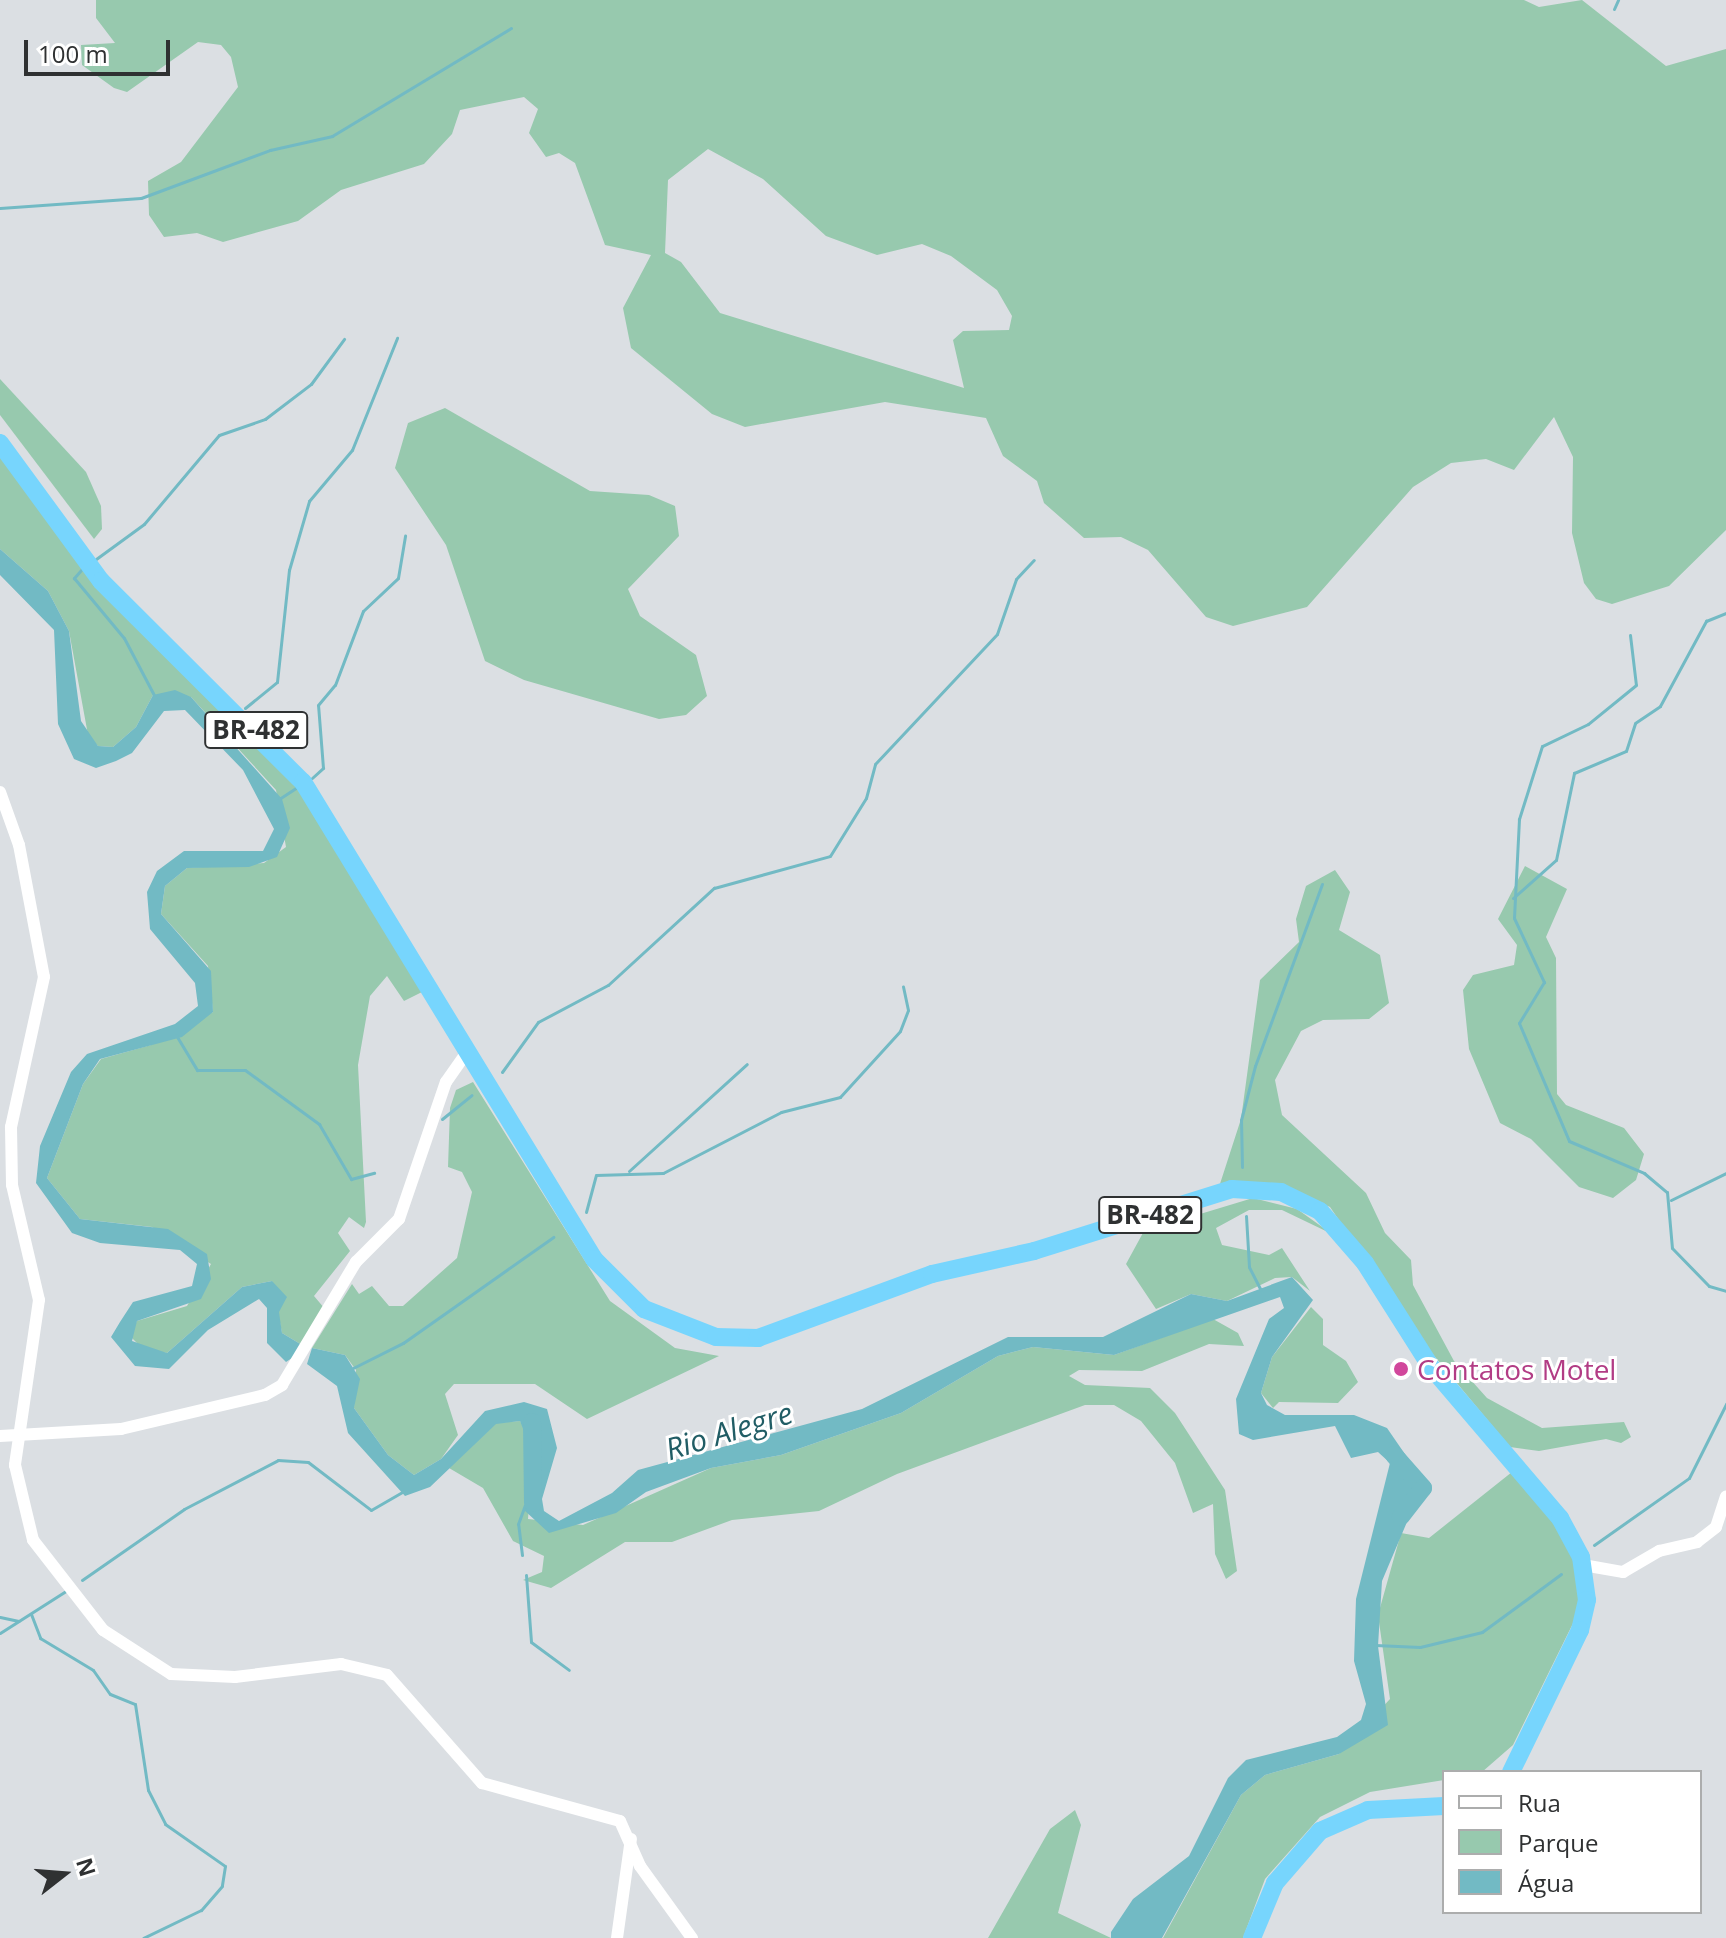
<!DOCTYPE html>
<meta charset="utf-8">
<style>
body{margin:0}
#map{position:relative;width:1726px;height:1938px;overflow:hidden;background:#dbdfe3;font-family:"Open Sans",sans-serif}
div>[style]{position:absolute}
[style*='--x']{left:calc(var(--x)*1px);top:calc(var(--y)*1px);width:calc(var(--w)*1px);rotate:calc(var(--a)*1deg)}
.green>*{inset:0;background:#97c9ae}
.water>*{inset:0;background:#72bac4}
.stream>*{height:3px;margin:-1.5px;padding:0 1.5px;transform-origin:1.5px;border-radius:1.5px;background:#72bac4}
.river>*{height:18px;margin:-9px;padding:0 9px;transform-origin:9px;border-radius:9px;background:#72bac4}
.minor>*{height:12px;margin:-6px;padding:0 6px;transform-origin:6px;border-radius:6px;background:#fff}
.highway>*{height:18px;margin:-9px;padding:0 9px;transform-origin:9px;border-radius:9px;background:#77d5fd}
.dots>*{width:22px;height:22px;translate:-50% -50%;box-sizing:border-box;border:4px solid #fff;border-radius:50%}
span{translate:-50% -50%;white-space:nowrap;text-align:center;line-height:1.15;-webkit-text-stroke:6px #fff;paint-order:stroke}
.shield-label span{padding:2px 6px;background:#fff;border:2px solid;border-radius:6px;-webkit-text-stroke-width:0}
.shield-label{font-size:26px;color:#2f3132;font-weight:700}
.hotel-label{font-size:28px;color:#b23c85}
.left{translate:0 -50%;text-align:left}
.water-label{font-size:30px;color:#215d65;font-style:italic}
.legend{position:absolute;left:1442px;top:1770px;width:260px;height:144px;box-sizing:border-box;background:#fff;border:2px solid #acadad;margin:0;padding:10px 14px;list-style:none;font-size:24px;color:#2f3132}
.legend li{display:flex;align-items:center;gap:16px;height:40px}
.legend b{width:40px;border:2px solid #acadad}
.north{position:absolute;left:24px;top:1834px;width:80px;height:80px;-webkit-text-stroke:6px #fff;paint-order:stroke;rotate:73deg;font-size:22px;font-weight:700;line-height:32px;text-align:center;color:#2f3132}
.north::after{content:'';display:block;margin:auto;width:28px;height:36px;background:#2f3132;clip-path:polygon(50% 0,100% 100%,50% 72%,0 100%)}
.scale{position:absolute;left:24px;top:40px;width:146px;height:36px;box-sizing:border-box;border:4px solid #2f3132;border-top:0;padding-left:10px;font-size:24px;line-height:28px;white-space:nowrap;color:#2f3132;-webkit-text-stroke:6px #fff;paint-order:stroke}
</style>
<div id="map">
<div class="green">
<div style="clip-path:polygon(evenodd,96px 0,1524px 0,1539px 7px,1582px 0,1666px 66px,1726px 49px,1726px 530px,1669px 586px,1612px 604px,1596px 599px,1584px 583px,1572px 533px,1573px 457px,1554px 417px,1514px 470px,1486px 459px,1451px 463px,1413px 487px,1307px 607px,1233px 626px,1206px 617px,1148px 550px,1121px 537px,1084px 538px,1044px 503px,1037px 481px,1003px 456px,986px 418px,885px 402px,745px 427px,712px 414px,631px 348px,623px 308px,651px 255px,605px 245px,575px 163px,559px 153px,546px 157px,529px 133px,538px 109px,524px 97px,460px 110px,452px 134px,424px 164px,341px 190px,298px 221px,223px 242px,197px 233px,164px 237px,149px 215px,148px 181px,181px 162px,238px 87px,231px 57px,221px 45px,198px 42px,127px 92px,114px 88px,82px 65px,81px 45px,115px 43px,96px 18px,96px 0,708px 149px,763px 179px,826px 236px,877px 255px,922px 244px,951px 256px,997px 290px,1012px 316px,1009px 330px,963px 331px,953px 340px,964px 388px,720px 313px,681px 262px,665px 253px,668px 180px,708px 149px)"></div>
<div style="clip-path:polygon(0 379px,86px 472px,101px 506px,102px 529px,94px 539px,0 415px)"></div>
<div style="clip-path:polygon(445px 408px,590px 491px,649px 495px,675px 506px,679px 536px,628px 589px,640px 616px,696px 655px,707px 696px,686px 715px,659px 719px,524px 680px,485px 661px,446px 545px,395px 468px,408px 423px)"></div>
<div style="clip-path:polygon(0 449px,51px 521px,284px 766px,426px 990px,404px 1001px,387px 976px,370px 996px,358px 1065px,366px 1222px,364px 1228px,349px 1217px,338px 1233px,350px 1251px,314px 1296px,325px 1309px,307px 1348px,282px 1333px,272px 1281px,242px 1287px,167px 1353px,144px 1350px,129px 1335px,137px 1321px,187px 1306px,211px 1264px,152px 1227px,80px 1219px,47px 1178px,83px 1084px,101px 1059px,151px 1045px,213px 1012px,208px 966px,161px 914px,165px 886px,187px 868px,264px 863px,286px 847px,276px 790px,191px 697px,153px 695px,136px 727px,113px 747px,98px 746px,88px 735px,69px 631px,48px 591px,0 549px)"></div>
<div style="clip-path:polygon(1525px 866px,1567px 889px,1546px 937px,1556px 958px,1557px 1094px,1566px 1105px,1624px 1128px,1644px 1154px,1636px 1180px,1613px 1198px,1579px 1187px,1531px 1139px,1500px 1123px,1469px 1049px,1463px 990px,1473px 975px,1514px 965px,1517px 945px,1498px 919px)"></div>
<div style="clip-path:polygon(1335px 870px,1350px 892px,1339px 930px,1380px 955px,1389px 1003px,1369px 1019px,1323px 1020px,1301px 1031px,1275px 1080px,1282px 1115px,1366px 1193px,1385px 1233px,1411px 1260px,1413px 1285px,1454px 1361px,1487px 1398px,1542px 1428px,1624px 1422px,1631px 1437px,1621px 1443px,1606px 1439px,1539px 1451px,1510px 1447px,1426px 1346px,1330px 1207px,1286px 1187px,1218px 1190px,1241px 1119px,1260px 980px,1299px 942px,1296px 919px,1306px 886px)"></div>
<div style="clip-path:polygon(473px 1082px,610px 1301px,675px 1348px,719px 1356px,587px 1419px,535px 1384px,454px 1384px,445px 1394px,458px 1435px,441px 1459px,414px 1475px,388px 1455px,354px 1408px,356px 1370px,345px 1355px,312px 1348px,352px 1284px,359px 1294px,372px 1286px,389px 1306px,403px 1306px,457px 1258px,472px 1192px,462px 1172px,448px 1167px,450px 1108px,456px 1090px)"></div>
<div style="clip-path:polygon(1253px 1198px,1297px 1209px,1332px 1234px,1282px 1210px,1249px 1210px,1216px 1228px,1222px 1245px,1269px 1255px,1282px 1248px,1310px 1291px,1292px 1277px,1275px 1278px,1227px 1301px,1191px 1294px,1156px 1309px,1126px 1264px,1144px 1231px)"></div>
<div style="clip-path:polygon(1311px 1307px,1323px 1319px,1323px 1345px,1346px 1361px,1358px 1382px,1338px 1403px,1279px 1402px,1273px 1408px,1261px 1393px,1272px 1357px)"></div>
<div style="clip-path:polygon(1213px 1319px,1238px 1333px,1244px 1346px,1209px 1344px,1142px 1371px,1079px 1370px,1069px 1376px,1085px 1385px,1150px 1388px,1175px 1413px,1225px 1490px,1237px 1571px,1226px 1579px,1215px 1554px,1213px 1504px,1193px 1513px,1175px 1463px,1141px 1421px,1114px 1405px,1085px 1405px,897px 1474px,819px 1511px,732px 1520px,672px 1542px,625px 1542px,551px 1588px,523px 1580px,542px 1572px,544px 1556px,513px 1541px,483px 1488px,449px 1468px,496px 1423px,520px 1421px,534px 1446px,528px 1519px,583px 1525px,711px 1468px,781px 1455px,901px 1413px,998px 1356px,1033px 1347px,1114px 1355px)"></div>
<div style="clip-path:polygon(1512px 1472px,1570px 1542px,1583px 1603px,1513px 1745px,1482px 1772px,1444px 1772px,1444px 1780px,1370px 1792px,1320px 1817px,1265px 1879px,1243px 1938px,1163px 1938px,1241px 1795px,1265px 1775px,1339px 1754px,1390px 1699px,1378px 1615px,1401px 1533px,1429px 1538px)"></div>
<div style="clip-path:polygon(1075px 1810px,1081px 1825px,1058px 1913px,1111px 1938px,988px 1938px,1050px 1829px)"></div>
</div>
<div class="water">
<div style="clip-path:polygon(0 549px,48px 591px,69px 631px,81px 721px,98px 746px,113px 747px,136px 727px,153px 695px,175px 690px,191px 697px,282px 799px,290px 828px,277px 857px,249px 867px,187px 868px,165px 886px,161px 914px,211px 971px,213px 1012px,182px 1037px,100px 1059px,83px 1084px,47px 1178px,80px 1219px,168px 1229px,207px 1254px,211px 1279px,201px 1299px,137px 1321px,132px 1341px,167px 1353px,242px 1287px,272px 1281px,287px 1297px,279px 1312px,282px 1333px,307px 1348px,286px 1362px,267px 1343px,267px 1308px,259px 1299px,208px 1330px,169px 1369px,135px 1366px,111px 1337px,120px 1322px,133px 1302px,192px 1286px,197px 1264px,180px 1250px,100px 1243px,72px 1233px,36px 1183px,40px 1146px,71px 1072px,87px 1054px,175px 1024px,198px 1006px,195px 983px,150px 929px,147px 892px,157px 871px,184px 851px,263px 851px,274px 829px,243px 770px,185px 710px,164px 711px,132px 753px,116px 761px,96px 768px,74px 759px,58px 724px,54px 630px,0 575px)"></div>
<div style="clip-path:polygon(1292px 1277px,1313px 1300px,1272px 1357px,1261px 1393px,1267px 1405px,1285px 1415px,1354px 1415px,1387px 1428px,1409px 1460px,1418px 1496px,1382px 1581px,1378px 1646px,1388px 1725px,1339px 1754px,1265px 1775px,1241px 1795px,1162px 1938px,1111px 1938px,1111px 1932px,1133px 1899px,1189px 1856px,1228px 1778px,1246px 1760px,1337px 1737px,1361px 1720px,1366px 1704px,1354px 1661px,1356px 1599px,1390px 1463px,1378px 1452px,1351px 1458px,1335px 1426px,1253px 1440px,1239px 1434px,1236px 1399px,1269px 1319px,1284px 1308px,1280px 1297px,1114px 1355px,1033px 1347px,998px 1356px,901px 1413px,781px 1455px,711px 1468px,646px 1492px,616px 1513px,549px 1533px,524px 1510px,535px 1460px,520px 1421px,496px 1424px,430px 1487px,405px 1496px,348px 1433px,337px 1386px,307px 1364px,312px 1348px,345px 1355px,360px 1379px,354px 1408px,388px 1455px,414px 1475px,441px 1459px,485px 1411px,524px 1402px,547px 1409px,557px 1448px,542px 1499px,544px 1511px,559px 1521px,612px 1493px,638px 1470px,862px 1409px,1008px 1337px,1103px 1337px,1191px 1294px,1227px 1301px)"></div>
</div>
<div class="stream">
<div style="--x:1614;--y:9;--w:10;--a:-66"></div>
<div style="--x:0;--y:208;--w:141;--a:-4.1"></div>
<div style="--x:141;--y:198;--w:138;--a:-20.4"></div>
<div style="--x:270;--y:150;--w:64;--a:-12.7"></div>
<div style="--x:332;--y:136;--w:209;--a:-31.1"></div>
<div style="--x:96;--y:559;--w:59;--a:-36.1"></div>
<div style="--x:144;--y:524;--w:116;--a:-49.9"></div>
<div style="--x:219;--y:435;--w:49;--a:-19.2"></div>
<div style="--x:265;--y:419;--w:58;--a:-37.3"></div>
<div style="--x:311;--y:384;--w:56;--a:-53.7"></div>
<div style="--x:81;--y:570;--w:11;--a:131"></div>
<div style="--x:74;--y:578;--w:78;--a:50.2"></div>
<div style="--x:124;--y:638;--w:67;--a:62.3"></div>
<div style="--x:1630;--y:635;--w:50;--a:83.2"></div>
<div style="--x:1636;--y:685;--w:62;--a:140.9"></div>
<div style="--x:1588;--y:724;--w:51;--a:154.4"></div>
<div style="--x:1542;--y:746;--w:77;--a:107.5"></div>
<div style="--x:1519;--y:819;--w:99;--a:92.9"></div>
<div style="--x:1514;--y:918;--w:71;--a:64.9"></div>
<div style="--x:1544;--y:982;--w:48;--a:121.4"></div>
<div style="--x:1519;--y:1023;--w:128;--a:67"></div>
<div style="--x:1569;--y:1141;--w:82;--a:23.1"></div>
<div style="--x:1644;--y:1173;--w:30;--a:40"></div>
<div style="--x:1667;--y:1192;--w:56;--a:84.9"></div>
<div style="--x:1672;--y:1248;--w:53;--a:45.8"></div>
<div style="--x:1709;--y:1286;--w:18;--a:16"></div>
<div style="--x:245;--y:708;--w:41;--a:-39.1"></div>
<div style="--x:277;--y:682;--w:113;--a:-83.9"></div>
<div style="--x:289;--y:570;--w:72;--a:-73.8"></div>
<div style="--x:309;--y:501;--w:67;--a:-49.9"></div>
<div style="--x:352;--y:450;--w:121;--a:-68.1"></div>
<div style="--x:217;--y:729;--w:16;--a:-38"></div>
<div style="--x:312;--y:778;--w:15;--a:-42"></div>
<div style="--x:323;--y:768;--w:63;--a:-94.5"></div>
<div style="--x:318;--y:705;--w:26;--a:-50"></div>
<div style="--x:335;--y:685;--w:79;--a:-69.3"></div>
<div style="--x:363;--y:611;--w:48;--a:-43.3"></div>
<div style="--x:398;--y:578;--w:43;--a:-80.5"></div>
<div style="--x:279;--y:799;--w:20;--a:-33"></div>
<div style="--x:1513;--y:898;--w:57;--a:-41.5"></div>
<div style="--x:1556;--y:860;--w:89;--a:-78.3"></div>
<div style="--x:1574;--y:773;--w:56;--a:-22.9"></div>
<div style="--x:1626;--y:751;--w:29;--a:-72"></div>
<div style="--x:1635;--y:723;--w:30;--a:-34"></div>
<div style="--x:1660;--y:706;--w:97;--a:-61.6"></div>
<div style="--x:1706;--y:621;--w:22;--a:-22"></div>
<div style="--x:176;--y:1035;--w:41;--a:59"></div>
<div style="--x:197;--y:1070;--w:48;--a:0"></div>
<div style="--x:245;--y:1070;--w:92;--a:36.1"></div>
<div style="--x:319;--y:1124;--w:64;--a:59.8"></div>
<div style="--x:351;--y:1179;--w:24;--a:-15"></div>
<div style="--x:502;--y:1072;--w:62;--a:-54.2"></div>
<div style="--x:538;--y:1022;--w:79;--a:-27.9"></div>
<div style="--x:608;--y:985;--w:144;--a:-42.5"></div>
<div style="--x:714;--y:888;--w:120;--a:-15.4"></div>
<div style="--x:830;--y:856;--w:68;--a:-58.2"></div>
<div style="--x:866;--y:798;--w:35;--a:-75"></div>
<div style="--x:875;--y:764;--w:178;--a:-46.8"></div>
<div style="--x:997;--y:634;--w:58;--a:-70.9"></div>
<div style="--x:1016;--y:579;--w:26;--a:-47"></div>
<div style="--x:442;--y:1119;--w:38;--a:-39"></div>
<div style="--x:1242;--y:1167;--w:47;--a:-91.2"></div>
<div style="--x:1241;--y:1120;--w:56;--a:-75.5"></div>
<div style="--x:1255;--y:1066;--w:194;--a:-69.8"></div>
<div style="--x:629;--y:1171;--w:159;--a:-42.2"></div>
<div style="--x:1671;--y:1200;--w:61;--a:-26.1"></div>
<div style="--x:586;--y:1212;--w:38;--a:-75"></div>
<div style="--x:596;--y:1175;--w:67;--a:-1.7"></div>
<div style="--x:663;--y:1173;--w:133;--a:-27.3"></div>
<div style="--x:781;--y:1112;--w:61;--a:-14.3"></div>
<div style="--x:840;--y:1097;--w:89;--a:-47.7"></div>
<div style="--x:900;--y:1031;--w:22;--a:-69"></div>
<div style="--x:908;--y:1010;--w:24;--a:-102"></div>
<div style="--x:1246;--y:1216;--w:51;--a:86.6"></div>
<div style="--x:1249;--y:1267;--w:25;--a:63"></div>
<div style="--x:353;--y:1368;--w:56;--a:-26.6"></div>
<div style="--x:403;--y:1343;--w:184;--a:-35.2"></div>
<div style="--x:1594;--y:1545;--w:116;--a:-35.2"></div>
<div style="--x:1689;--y:1478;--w:83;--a:-63.4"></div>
<div style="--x:522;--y:1555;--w:31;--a:-97"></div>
<div style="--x:518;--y:1524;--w:20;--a:-70"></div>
<div style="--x:526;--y:1575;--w:67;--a:85.7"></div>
<div style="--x:531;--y:1642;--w:47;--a:36.4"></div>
<div style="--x:82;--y:1580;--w:124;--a:-34.8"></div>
<div style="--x:184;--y:1509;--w:106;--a:-27.5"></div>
<div style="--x:278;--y:1460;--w:30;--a:4"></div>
<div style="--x:308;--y:1462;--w:79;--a:37.3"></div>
<div style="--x:371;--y:1510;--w:38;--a:-30"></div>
<div style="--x:31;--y:1614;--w:26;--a:69"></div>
<div style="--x:40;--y:1638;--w:62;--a:31.1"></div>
<div style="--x:93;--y:1670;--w:29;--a:55"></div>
<div style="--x:110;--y:1694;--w:27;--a:22"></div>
<div style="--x:135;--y:1704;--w:87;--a:81.4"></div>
<div style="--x:148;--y:1790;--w:38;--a:63"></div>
<div style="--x:165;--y:1824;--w:73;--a:35"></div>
<div style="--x:225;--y:1866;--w:20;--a:99"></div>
<div style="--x:222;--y:1886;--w:32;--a:131"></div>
<div style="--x:201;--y:1910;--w:64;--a:154.2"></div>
<div style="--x:0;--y:1617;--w:19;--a:12"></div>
<div style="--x:0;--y:1633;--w:78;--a:-32.5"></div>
<div style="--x:1375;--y:1645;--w:45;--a:2.5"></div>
<div style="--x:1420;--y:1647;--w:64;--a:-13.6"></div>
<div style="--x:1482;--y:1632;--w:98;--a:-36.3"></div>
</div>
<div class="river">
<div style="--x:532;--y:1422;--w:81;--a:89.3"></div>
<div style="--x:1394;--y:1455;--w:44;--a:48.7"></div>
<div style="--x:1423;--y:1488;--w:36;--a:128"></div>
</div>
<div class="minor">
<div style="--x:0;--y:792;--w:56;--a:70.3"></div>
<div style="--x:19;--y:845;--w:134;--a:79.3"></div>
<div style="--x:44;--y:977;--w:154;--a:102.4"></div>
<div style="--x:11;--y:1127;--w:58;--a:89"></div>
<div style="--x:12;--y:1185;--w:118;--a:76.8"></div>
<div style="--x:39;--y:1300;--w:167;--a:98.3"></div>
<div style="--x:15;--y:1465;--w:77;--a:76.5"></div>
<div style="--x:33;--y:1540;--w:114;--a:52.1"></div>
<div style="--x:103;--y:1630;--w:81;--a:32.9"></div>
<div style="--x:171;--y:1674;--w:64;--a:2.7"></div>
<div style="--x:235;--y:1677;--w:107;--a:-7"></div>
<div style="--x:341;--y:1664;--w:47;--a:13.4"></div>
<div style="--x:387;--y:1675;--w:144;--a:48.7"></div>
<div style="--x:482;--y:1783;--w:143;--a:15.4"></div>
<div style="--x:620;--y:1821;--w:49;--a:66"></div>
<div style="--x:640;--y:1866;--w:89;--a:54.2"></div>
<div style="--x:0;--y:1436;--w:121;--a:-3.3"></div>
<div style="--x:121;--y:1429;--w:148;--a:-13.3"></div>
<div style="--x:265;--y:1395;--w:20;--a:-30"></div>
<div style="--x:282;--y:1385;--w:144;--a:-59"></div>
<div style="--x:356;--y:1262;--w:61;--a:-45"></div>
<div style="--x:399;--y:1219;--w:145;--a:-71.1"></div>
<div style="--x:446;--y:1082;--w:38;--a:-55"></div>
<div style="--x:1583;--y:1565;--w:41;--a:9.9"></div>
<div style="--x:1623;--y:1572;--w:42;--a:-30.3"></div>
<div style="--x:1659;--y:1551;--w:39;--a:-13"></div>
<div style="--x:1697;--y:1542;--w:24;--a:-38"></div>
<div style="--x:1716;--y:1527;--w:32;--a:-72"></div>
<div style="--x:617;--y:1938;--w:100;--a:-82"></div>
</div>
<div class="highway">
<div style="--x:0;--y:443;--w:171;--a:53.8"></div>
<div style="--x:101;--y:581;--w:285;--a:44.9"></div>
<div style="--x:303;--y:782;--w:559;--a:58.61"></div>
<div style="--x:594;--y:1259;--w:71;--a:45"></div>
<div style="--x:644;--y:1309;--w:77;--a:21.3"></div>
<div style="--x:716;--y:1337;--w:42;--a:1.4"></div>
<div style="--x:758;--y:1338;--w:185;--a:-20.2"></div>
<div style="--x:932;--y:1274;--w:105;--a:-12.7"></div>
<div style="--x:1034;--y:1251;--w:207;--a:-17.4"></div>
<div style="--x:1232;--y:1189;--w:49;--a:3.5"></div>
<div style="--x:1281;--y:1192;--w:43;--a:26"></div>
<div style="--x:1320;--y:1211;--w:69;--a:49.1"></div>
<div style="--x:1365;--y:1263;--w:123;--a:57.6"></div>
<div style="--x:1431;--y:1367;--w:199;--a:49.5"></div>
<div style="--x:1560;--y:1518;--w:44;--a:61.7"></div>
<div style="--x:1581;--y:1557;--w:43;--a:82.1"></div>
<div style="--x:1587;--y:1600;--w:31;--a:103"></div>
<div style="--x:1580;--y:1630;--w:158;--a:115.9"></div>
<div style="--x:1252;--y:1938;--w:60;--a:-67.3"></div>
<div style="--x:1275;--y:1883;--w:69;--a:-49.1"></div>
<div style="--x:1320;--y:1831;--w:52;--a:-23.6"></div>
<div style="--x:1368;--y:1810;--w:76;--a:-3"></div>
</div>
<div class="dots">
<div style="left:1401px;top:1369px;background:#d1479c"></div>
</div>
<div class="shield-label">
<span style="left:256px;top:730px">BR-482</span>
<span style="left:1150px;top:1215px">BR-482</span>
</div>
<div class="hotel-label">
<span class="left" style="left:1417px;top:1369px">Contatos Motel</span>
</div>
<div class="water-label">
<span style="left:729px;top:1431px;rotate:-17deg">Rio Alegre</span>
</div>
<ul class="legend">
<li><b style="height:10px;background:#fff"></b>Rua</li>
<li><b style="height:22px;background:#97c9ae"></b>Parque</li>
<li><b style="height:22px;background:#72bac4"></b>Água</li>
</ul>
<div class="north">N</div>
<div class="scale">100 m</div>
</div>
